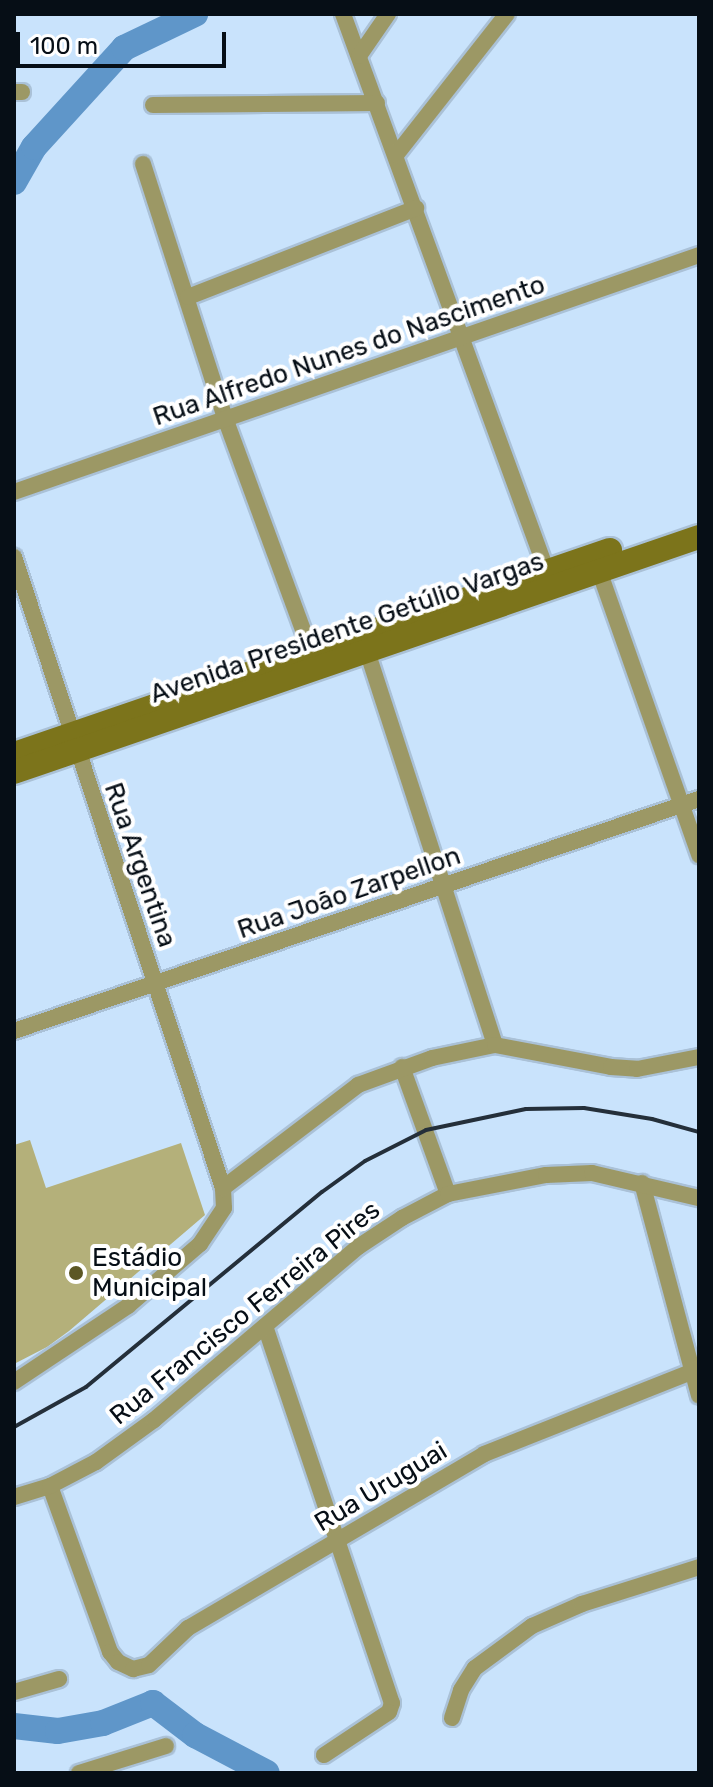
<!DOCTYPE html>
<meta charset="utf-8">
<style>
body{margin:0}
#map{position:relative;width:713px;height:1787px;overflow:hidden;background:#c9e3fc;font-family:Rubik,sans-serif}
div>[style]{position:absolute}
[style*='--x']{left:calc(var(--x)*1px);top:calc(var(--y)*1px);width:calc(var(--w)*1px);rotate:calc(var(--a)*1deg)}
.green>*{inset:0;background:#b4b07a}
.river>*{height:26px;margin:-13px;padding:0 13px;transform-origin:13px;border-radius:13px;background:#5f96c9}
.roads{filter:drop-shadow(2px 0 #aac1d7) drop-shadow(-2px 0 #aac1d7) drop-shadow(0 2px #aac1d7) drop-shadow(0 -2px #aac1d7)}
.street>*{height:16px;margin:-8px;padding:0 8px;transform-origin:8px;border-radius:8px;background:#9c9865}
.secondary>*{height:24px;margin:-12px;padding:0 12px;transform-origin:12px;border-radius:12px;background:#7c741b}
.rail>*{height:4px;margin:-2px;padding:0 2px;transform-origin:2px;border-radius:2px;background:#242f3a}
.dots>*{width:22px;height:22px;translate:-50% -50%;box-sizing:border-box;border:4px solid #fff;border-radius:50%}
span{translate:-50% -50%;white-space:nowrap;text-align:center;line-height:1.15;-webkit-text-stroke:8px #fff;paint-order:stroke}
.street-label{font-size:26px;color:#060e16}
.poi-label{font-size:26px;color:#060e16}
.left{translate:0 -50%;text-align:left}
.frame{position:absolute;inset:0;border:16px solid #060e16;pointer-events:none}
.scale{position:absolute;left:16px;top:32px;width:210px;height:36px;box-sizing:border-box;border:4px solid #060e16;border-top:0;padding-left:10px;font-size:24px;line-height:28px;white-space:nowrap;color:#060e16;-webkit-text-stroke:6px #fff;paint-order:stroke}
</style>
<div id="map">
<div class="green">
<div style="clip-path:polygon(30px 1140px,46px 1188px,181px 1143px,205px 1215px,69px 1331px,47px 1347px,14px 1364px,14px 1145px)"></div>
</div>
<div class="river">
<div style="--x:14;--y:182;--w:40;--a:-60.3"></div>
<div style="--x:34;--y:147;--w:134;--a:-47.7"></div>
<div style="--x:124;--y:48;--w:79;--a:-25.6"></div>
<div style="--x:14;--y:1726;--w:44;--a:6.5"></div>
<div style="--x:58;--y:1731;--w:46;--a:-10.1"></div>
<div style="--x:103;--y:1723;--w:54;--a:-21.8"></div>
<div style="--x:153;--y:1703;--w:53;--a:37.3"></div>
<div style="--x:195;--y:1735;--w:81;--a:27.8"></div>
</div>
<div class="roads">
<div class="street">
<div style="--x:343;--y:14;--w:603;--a:69.91"></div>
<div style="--x:359;--y:56;--w:51;--a:-55.4"></div>
<div style="--x:14;--y:92;--w:8;--a:0"></div>
<div style="--x:153;--y:105;--w:224;--a:-0.5"></div>
<div style="--x:396;--y:155;--w:179;--a:-51.8"></div>
<div style="--x:143;--y:164;--w:267;--a:72.1"></div>
<div style="--x:225;--y:418;--w:260;--a:69.8"></div>
<div style="--x:188;--y:297;--w:245;--a:-21.3"></div>
<div style="--x:14;--y:492;--w:725;--a:-19.08"></div>
<div style="--x:14;--y:557;--w:665;--a:71.67"></div>
<div style="--x:596;--y:562;--w:311;--a:70.6"></div>
<div style="--x:367;--y:651;--w:414;--a:72"></div>
<div style="--x:14;--y:1031;--w:723;--a:-18.71"></div>
<div style="--x:402;--y:1067;--w:135;--a:70.1"></div>
<div style="--x:642;--y:1183;--w:220;--a:75"></div>
<div style="--x:265;--y:1326;--w:398;--a:71.4"></div>
<div style="--x:392;--y:1703;--w:9;--a:108"></div>
<div style="--x:389;--y:1712;--w:78;--a:146.5"></div>
<div style="--x:14;--y:1382;--w:137;--a:-33.7"></div>
<div style="--x:128;--y:1306;--w:95;--a:-40.7"></div>
<div style="--x:200;--y:1244;--w:43;--a:-56.3"></div>
<div style="--x:224;--y:1208;--w:20;--a:-93"></div>
<div style="--x:223;--y:1188;--w:170;--a:-37.3"></div>
<div style="--x:358;--y:1085;--w:79;--a:-20"></div>
<div style="--x:432;--y:1058;--w:64;--a:-11.7"></div>
<div style="--x:495;--y:1045;--w:118;--a:10.7"></div>
<div style="--x:611;--y:1067;--w:26;--a:4"></div>
<div style="--x:637;--y:1069;--w:63;--a:-11"></div>
<div style="--x:50;--y:1486;--w:177;--a:70.1"></div>
<div style="--x:110;--y:1652;--w:13;--a:51"></div>
<div style="--x:118;--y:1662;--w:17;--a:25"></div>
<div style="--x:133;--y:1669;--w:16;--a:-14"></div>
<div style="--x:149;--y:1665;--w:54;--a:-43.5"></div>
<div style="--x:188;--y:1628;--w:343;--a:-30.4"></div>
<div style="--x:484;--y:1454;--w:231;--a:-21.6"></div>
<div style="--x:14;--y:1497;--w:38;--a:-17"></div>
<div style="--x:50;--y:1486;--w:52;--a:-27.6"></div>
<div style="--x:96;--y:1462;--w:72;--a:-35.9"></div>
<div style="--x:154;--y:1420;--w:267;--a:-40.3"></div>
<div style="--x:358;--y:1247;--w:53;--a:-33.4"></div>
<div style="--x:402;--y:1218;--w:52;--a:-27.6"></div>
<div style="--x:448;--y:1194;--w:100;--a:-11"></div>
<div style="--x:546;--y:1175;--w:46;--a:-2.5"></div>
<div style="--x:592;--y:1173;--w:110;--a:13.2"></div>
<div style="--x:14;--y:1692;--w:47;--a:-16.1"></div>
<div style="--x:452;--y:1718;--w:29;--a:-72"></div>
<div style="--x:461;--y:1690;--w:26;--a:-58"></div>
<div style="--x:475;--y:1668;--w:71;--a:-36.4"></div>
<div style="--x:532;--y:1626;--w:55;--a:-23.7"></div>
<div style="--x:582;--y:1604;--w:123;--a:-17.5"></div>
<div style="--x:79;--y:1773;--w:91;--a:-17.2"></div>
</div>
<div class="secondary">
<div style="--x:14;--y:754;--w:630;--a:-18.9"></div>
<div style="--x:14;--y:772;--w:724;--a:-18.94"></div>
</div>
</div>
<div class="rail">
<div style="--x:14;--y:1427;--w:82;--a:-29.1"></div>
<div style="--x:86;--y:1387;--w:306;--a:-39.6"></div>
<div style="--x:322;--y:1192;--w:53;--a:-35.8"></div>
<div style="--x:365;--y:1161;--w:68;--a:-26.9"></div>
<div style="--x:426;--y:1130;--w:102;--a:-11.9"></div>
<div style="--x:526;--y:1109;--w:58;--a:-1"></div>
<div style="--x:584;--y:1108;--w:69;--a:9.2"></div>
<div style="--x:652;--y:1119;--w:49;--a:15.5"></div>
</div>
<div class="dots">
<div style="left:76px;top:1273px;background:#5c5724"></div>
</div>
<div class="street-label">
<span style="left:349px;top:351px;rotate:-19deg">Rua Alfredo Nunes do Nascimento</span>
<span style="left:347px;top:628px;rotate:-19deg">Avenida Presidente Getúlio Vargas</span>
<span style="left:140px;top:865px;rotate:71deg">Rua Argentina</span>
<span style="left:349px;top:893px;rotate:-19deg">Rua João Zarpellon</span>
<span style="left:245px;top:1313px;rotate:-39deg">Rua Francisco Ferreira Pires</span>
<span style="left:381px;top:1487px;rotate:-31deg">Rua Uruguai</span>
</div>
<div class="poi-label">
<span class="left" style="left:92px;top:1273px">Estádio<br>Municipal</span>
</div>
<div class="frame"></div>
<div class="scale">100 m</div>
</div>
